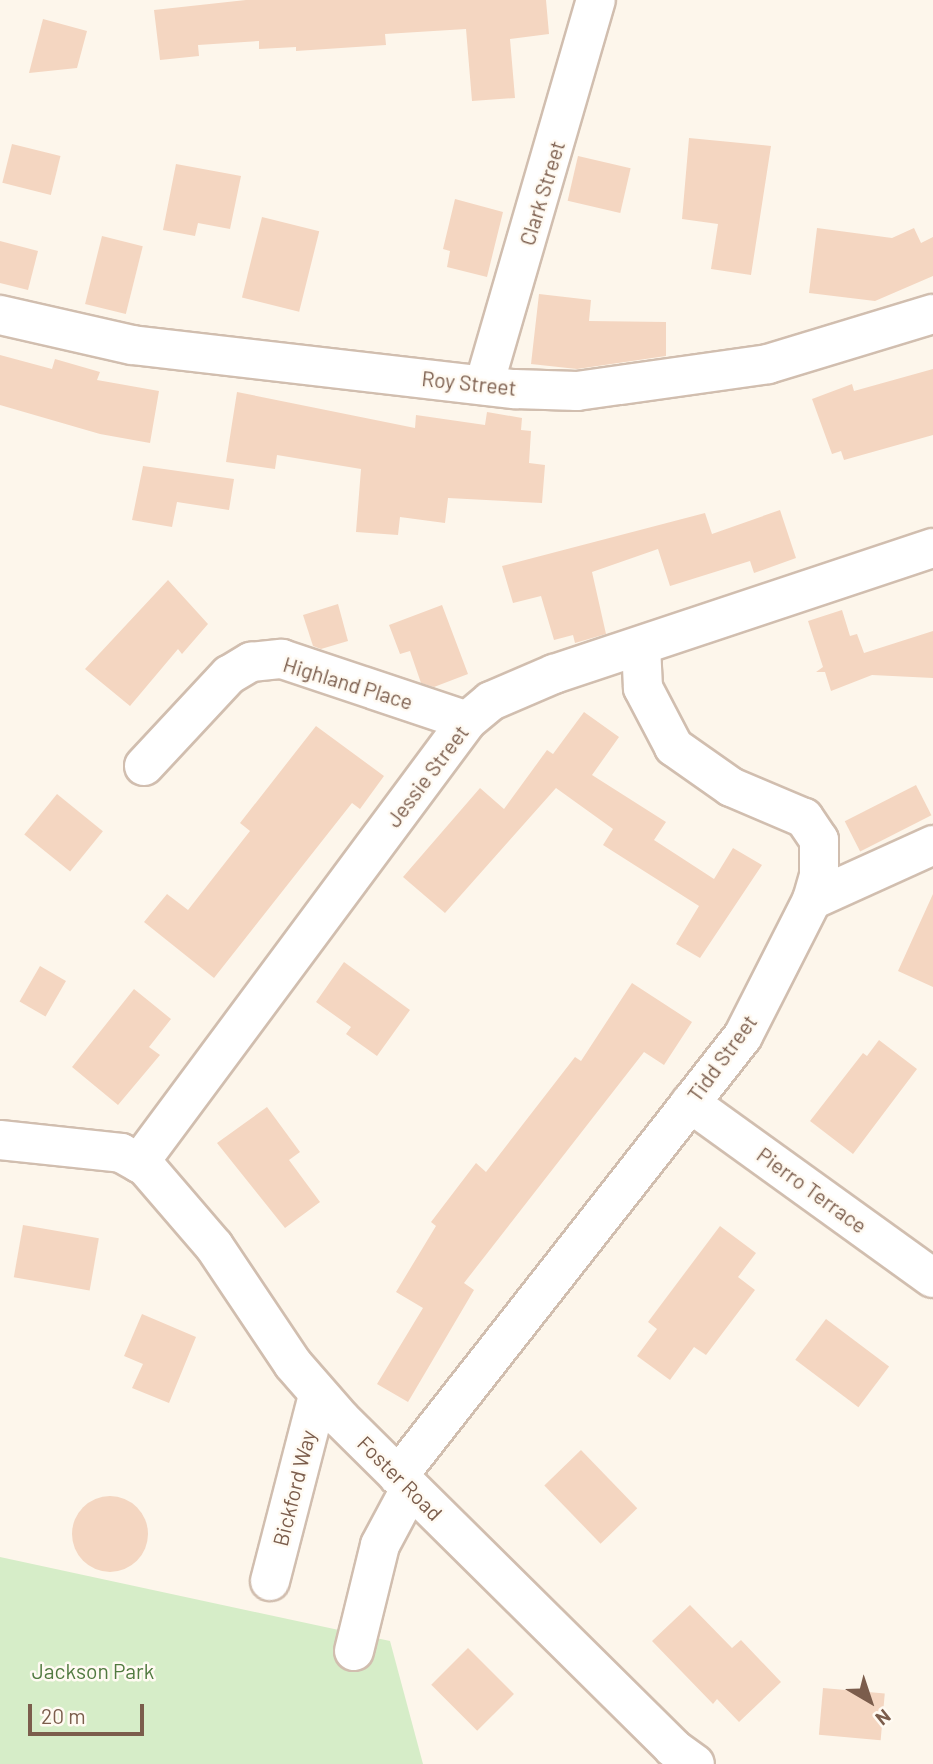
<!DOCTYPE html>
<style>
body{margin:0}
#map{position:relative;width:933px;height:1764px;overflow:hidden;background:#fdf6eb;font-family:Barlow,sans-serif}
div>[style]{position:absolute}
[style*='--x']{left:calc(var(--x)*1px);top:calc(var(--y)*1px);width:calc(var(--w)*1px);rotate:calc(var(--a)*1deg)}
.green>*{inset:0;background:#d6edc8}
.building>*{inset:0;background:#f4d6c1;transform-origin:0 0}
.round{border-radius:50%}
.roads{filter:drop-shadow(2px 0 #d1beaf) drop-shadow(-2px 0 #d1beaf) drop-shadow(0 2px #d1beaf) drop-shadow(0 -2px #d1beaf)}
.street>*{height:38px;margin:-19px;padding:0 19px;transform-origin:19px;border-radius:19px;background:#fff}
.secondary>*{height:38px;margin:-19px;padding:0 19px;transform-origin:19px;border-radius:19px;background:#fff}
span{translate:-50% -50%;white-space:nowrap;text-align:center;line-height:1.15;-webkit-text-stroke:5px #fffaf2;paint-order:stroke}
.street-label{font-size:21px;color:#7b5d4c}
.park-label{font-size:21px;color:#517a40}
.north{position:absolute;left:835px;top:1666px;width:70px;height:70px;-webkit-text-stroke:5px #fffaf2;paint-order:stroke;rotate:141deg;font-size:19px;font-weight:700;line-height:28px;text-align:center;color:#7b5d4c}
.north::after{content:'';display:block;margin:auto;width:24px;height:32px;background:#7b5d4c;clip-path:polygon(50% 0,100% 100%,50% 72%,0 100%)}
.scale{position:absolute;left:28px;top:1704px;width:116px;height:32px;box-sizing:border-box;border:4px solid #7b5d4c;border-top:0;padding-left:9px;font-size:21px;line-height:24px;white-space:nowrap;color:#7b5d4c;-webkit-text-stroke:5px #fffaf2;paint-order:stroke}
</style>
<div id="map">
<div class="green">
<div style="clip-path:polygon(0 1557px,390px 1641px,423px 1764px,0 1764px)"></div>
</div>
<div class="building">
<div style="clip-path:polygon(246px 0,546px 0,549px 34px,510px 39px,515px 98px,472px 101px,466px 29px,385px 34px,386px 45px,296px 51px,296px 47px,259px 49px,259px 41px,198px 45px,199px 56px,160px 60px,154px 10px)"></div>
<div style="clip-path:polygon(43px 19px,87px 31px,77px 68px,29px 73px)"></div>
<div style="clip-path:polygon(689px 138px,771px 146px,751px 275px,711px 269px,718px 224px,682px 219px)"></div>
<div style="left:12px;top:144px;width:50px;height:40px;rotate:14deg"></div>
<div style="left:578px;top:156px;width:54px;height:46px;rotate:13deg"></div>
<div style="clip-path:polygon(176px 164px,241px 176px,230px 229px,198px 223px,195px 236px,163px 230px)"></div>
<div style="clip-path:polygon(455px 199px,503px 212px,487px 277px,447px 267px,450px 251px,443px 249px)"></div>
<div style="left:262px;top:217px;width:59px;height:83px;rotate:14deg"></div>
<div style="clip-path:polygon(817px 228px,892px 238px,914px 228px,921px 243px,933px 237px,933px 276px,875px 301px,809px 293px)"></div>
<div style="left:102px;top:236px;width:42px;height:70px;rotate:14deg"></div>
<div style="clip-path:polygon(0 241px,38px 251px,28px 290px,0 283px)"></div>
<div style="clip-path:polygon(539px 294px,591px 300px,589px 321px,666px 322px,666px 356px,577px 369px,531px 364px)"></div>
<div style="clip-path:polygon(0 355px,52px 369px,55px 359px,100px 372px,97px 380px,159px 391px,150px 443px,100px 434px,0 405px)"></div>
<div style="clip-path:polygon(933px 369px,933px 435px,844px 460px,841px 451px,832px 454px,812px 399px,852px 384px,854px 391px)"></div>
<div style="clip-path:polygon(237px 392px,415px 428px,416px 415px,485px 425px,487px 412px,522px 418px,521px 430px,531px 431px,529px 463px,545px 465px,542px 503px,448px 498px,445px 523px,400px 517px,398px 535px,356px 532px,361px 469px,277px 455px,275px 469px,226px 462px)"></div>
<div style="clip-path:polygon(143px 466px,234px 479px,229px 510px,177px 502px,172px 527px,132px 520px)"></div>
<div style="clip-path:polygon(780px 510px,796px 558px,754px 573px,750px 561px,670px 586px,658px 549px,592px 572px,606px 634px,575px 643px,573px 635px,554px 640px,541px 596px,513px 603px,502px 566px,705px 513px,712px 534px)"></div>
<div style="clip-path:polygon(168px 580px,208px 624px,182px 654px,178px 649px,130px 706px,85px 669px)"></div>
<div style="clip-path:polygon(338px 604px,348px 641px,321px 649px,313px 646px,303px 615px)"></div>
<div style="clip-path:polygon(442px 605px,468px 674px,434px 687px,421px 683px,410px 651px,400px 654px,389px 625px)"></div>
<div style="clip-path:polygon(842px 610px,850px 636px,857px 634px,864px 653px,933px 631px,933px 678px,872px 675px,831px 691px,825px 672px,816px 672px,823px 667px,808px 621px)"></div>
<div style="clip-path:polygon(584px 712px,619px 737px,592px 775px,666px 822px,654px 840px,714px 879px,733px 848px,762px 865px,700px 958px,676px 944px,699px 906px,603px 845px,613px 829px,556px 788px,445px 913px,403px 877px,480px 788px,504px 809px,547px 750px,553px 754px)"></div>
<div style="clip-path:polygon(316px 726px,384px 776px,360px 809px,352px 803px,214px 978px,144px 922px,167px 894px,188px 910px,250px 831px,240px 823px)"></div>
<div style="left:916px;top:785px;width:34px;height:80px;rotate:63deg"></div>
<div style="left:57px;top:794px;width:59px;height:52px;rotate:39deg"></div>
<div style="clip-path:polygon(933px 894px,933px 987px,898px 971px)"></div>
<div style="clip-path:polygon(344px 962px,410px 1010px,377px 1056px,346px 1034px,351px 1027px,316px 1002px)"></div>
<div style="left:40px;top:966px;width:30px;height:41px;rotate:30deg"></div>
<div style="clip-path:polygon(632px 983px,692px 1022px,664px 1065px,644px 1052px,464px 1283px,474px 1290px,408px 1402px,377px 1384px,423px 1308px,396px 1292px,436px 1226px,431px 1222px,476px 1163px,486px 1172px,575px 1057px,581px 1061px)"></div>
<div style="clip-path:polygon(134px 989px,171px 1019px,149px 1047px,160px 1055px,118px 1105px,72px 1067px)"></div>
<div style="clip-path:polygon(879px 1040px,917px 1069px,853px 1154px,810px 1121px,863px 1053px,867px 1056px)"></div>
<div style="clip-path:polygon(267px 1107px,300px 1152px,289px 1160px,320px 1202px,285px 1228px,217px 1143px)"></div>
<div style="left:23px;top:1225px;width:77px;height:53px;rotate:10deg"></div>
<div style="clip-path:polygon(720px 1226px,756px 1253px,738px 1277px,755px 1290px,706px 1355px,694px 1347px,670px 1380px,637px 1356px,657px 1329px,648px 1322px)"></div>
<div style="clip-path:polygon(142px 1314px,196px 1337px,169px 1403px,132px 1388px,143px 1364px,124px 1356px)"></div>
<div style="left:826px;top:1319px;width:79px;height:51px;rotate:37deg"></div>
<div style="left:581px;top:1450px;width:81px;height:51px;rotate:46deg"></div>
<div class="round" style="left:72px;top:1496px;width:76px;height:76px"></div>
<div style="clip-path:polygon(690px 1605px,732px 1648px,741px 1640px,781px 1682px,739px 1722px,717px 1699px,713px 1704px,652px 1641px)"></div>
<div style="left:468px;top:1648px;width:65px;height:52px;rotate:45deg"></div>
<div style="left:823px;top:1688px;width:62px;height:47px;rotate:5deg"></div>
</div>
<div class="roads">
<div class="street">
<div style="--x:0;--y:315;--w:135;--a:12.8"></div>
<div style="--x:132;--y:345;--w:386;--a:6.6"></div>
<div style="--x:515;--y:389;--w:62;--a:1.8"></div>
<div style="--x:577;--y:391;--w:193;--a:-8"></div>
<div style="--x:768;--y:364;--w:172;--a:-16.9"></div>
<div style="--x:484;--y:385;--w:401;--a:-73.8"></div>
<div style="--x:144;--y:766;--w:125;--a:-47"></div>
<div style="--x:229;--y:675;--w:26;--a:-31"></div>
<div style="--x:251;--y:662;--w:31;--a:-6"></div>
<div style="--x:282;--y:659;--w:195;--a:18.5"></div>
<div style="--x:812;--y:900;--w:133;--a:-24.4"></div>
<div style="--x:690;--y:1103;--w:299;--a:35.8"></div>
<div style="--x:139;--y:1163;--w:550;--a:-53.42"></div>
<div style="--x:467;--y:721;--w:31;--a:-40"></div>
<div style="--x:491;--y:701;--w:69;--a:-23.2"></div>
<div style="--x:554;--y:674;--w:399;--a:-18.4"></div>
<div style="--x:398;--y:1476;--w:559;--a:-51.9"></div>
<div style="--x:743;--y:1036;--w:153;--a:-63.1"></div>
<div style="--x:812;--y:900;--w:26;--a:-74"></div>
<div style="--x:819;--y:875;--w:35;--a:-90"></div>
<div style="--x:819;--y:840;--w:27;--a:-124"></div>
<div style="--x:804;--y:818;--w:79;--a:-157"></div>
<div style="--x:731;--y:787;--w:70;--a:-144.9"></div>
<div style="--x:674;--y:747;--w:67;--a:-117.7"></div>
<div style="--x:643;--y:688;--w:42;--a:-92.7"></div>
<div style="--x:270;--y:1581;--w:192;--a:-75.5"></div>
<div style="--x:354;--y:1651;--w:109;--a:-76.2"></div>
<div style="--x:380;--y:1545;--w:64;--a:-61.8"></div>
</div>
<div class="secondary">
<div style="--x:0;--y:1140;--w:122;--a:6.1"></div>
<div style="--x:121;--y:1153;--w:29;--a:29"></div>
<div style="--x:146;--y:1167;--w:104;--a:49.3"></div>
<div style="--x:214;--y:1246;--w:142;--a:56.2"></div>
<div style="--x:293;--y:1364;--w:73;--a:48.9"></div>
<div style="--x:341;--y:1419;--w:467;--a:44.7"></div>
<div style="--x:673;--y:1748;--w:27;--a:36"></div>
</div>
</div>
<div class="street-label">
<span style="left:542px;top:193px;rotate:-73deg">Clark Street</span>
<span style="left:469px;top:383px;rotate:6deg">Roy Street</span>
<span style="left:348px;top:683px;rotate:17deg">Highland Place</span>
<span style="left:427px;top:776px;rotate:-53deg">Jessie Street</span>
<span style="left:722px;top:1058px;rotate:-54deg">Tidd Street</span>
<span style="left:812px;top:1190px;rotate:36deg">Pierro Terrace</span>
<span style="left:400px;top:1478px;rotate:45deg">Foster Road</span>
<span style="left:294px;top:1488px;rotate:-76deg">Bickford Way</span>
</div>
<div class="park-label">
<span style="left:93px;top:1671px">Jackson Park</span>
</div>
<div class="north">N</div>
<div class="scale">20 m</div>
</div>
